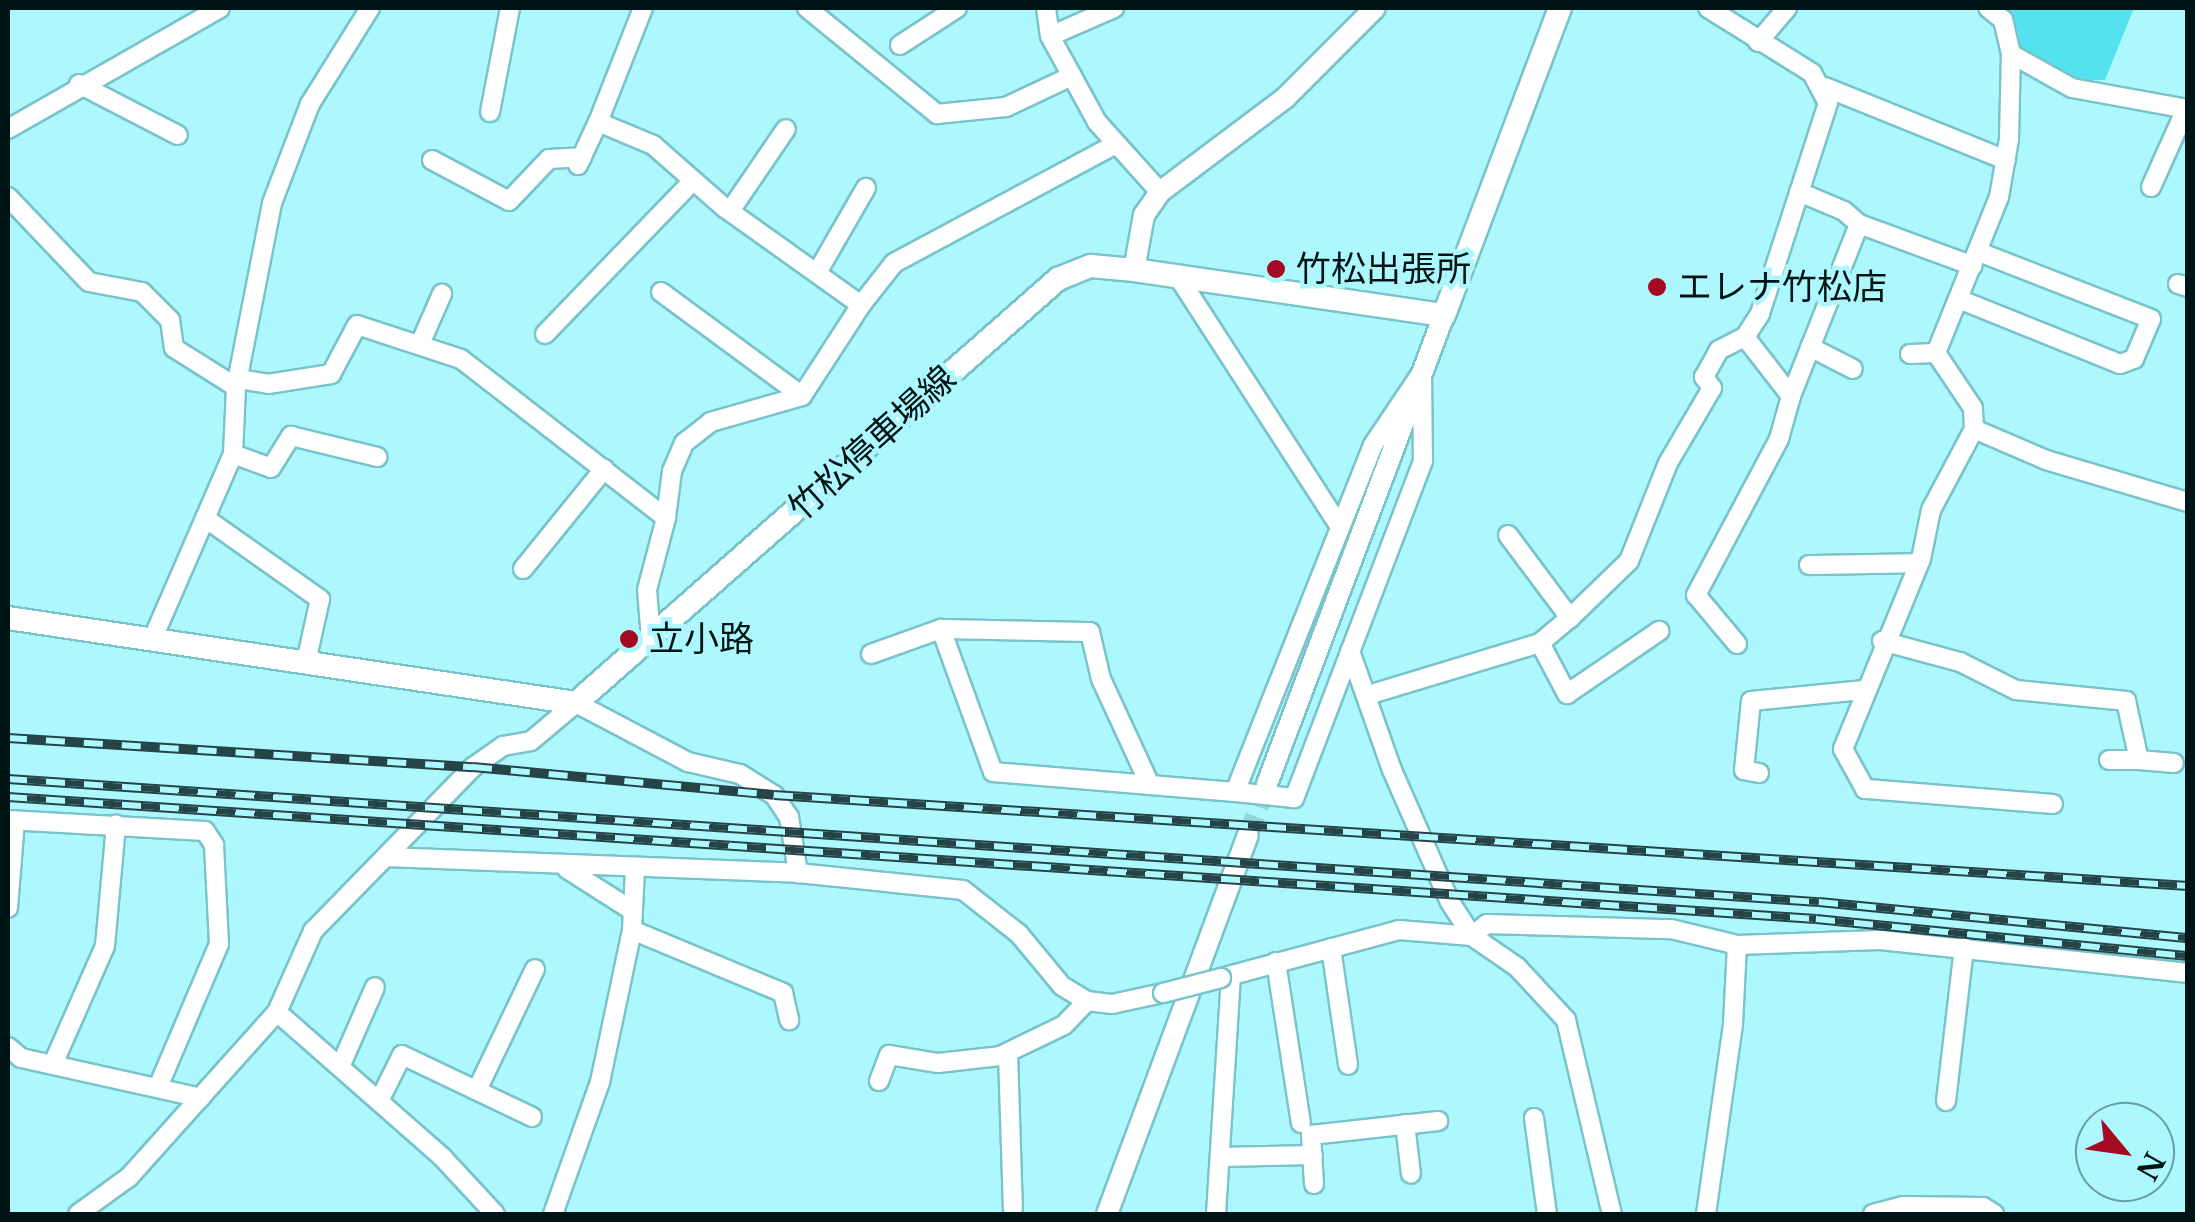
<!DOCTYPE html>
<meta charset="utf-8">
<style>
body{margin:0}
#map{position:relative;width:2195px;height:1222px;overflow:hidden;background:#adf8ff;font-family:"Libre Baskerville","Noto Sans JP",serif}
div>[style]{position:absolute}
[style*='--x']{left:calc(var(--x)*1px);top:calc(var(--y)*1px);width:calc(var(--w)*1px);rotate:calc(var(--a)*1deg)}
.green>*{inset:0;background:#54e2ee}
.tertiary-tunnel>*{height:20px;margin-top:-10px;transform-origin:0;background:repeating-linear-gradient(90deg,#93d6dc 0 20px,transparent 0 30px)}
.roads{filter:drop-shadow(2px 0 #79c3ca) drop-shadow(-2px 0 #79c3ca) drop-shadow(0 2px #79c3ca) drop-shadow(0 -2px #79c3ca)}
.minor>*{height:18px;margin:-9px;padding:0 9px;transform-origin:9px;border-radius:9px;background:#fff}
.tertiary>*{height:20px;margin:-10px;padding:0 10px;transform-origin:10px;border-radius:10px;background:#fff}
.secondary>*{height:22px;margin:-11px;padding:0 11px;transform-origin:11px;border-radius:11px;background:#fff}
.rail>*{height:10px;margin-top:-5px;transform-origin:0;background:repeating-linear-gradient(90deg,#adf8ff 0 19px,#254447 0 38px);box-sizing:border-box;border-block:2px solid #254447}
.bridges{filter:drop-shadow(2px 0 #79c3ca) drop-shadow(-2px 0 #79c3ca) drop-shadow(0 2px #79c3ca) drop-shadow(0 -2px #79c3ca)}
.minor-bridge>*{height:18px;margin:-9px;padding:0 9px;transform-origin:9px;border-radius:9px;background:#fff}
.dots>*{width:28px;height:28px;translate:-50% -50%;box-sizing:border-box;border:5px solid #adf8ff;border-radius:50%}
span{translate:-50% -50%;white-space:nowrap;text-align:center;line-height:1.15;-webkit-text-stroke:9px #adf8ff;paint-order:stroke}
.poi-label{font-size:35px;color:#001416}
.left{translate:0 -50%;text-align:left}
.street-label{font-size:35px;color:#001416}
.frame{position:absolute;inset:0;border:10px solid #001416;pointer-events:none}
.north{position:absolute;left:2075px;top:1102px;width:100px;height:100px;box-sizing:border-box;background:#adf8ff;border:2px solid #689da2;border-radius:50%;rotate:119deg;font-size:28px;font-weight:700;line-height:40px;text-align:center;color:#001416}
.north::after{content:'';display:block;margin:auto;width:35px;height:45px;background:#a40a21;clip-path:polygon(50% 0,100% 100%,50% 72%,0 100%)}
</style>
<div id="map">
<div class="green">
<div style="clip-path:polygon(1998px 8px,2134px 8px,2105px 80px,2070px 80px,2016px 46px)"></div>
</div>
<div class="tertiary-tunnel">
<div style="--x:1248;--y:835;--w:54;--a:-69.6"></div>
</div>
<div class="roads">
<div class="minor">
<div style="--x:643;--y:8;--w:123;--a:111.5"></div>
<div style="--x:598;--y:122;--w:60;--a:22.7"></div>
<div style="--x:653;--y:145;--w:96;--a:41.2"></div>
<div style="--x:725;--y:208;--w:167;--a:35.5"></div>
<div style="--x:861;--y:305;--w:108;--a:123"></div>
<div style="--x:802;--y:396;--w:95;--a:164.1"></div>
<div style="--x:711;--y:422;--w:34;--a:142"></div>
<div style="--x:684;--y:443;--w:30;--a:113"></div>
<div style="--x:672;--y:471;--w:47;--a:97.3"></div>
<div style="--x:807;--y:8;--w:168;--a:39.2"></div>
<div style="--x:937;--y:114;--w:69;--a:-5.8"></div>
<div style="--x:1006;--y:107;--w:73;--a:-25.2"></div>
<div style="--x:1046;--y:8;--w:28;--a:82"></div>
<div style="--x:1050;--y:36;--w:98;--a:61.3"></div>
<div style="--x:1097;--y:122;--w:94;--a:48"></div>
<div style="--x:1708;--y:8;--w:123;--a:32"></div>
<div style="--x:1812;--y:73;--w:34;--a:62"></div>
<div style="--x:1828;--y:103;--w:222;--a:107.9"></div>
<div style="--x:1760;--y:314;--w:27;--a:123"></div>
<div style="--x:1745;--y:337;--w:75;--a:52.1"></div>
<div style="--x:1791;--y:396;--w:45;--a:105.6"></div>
<div style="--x:1779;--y:439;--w:177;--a:118"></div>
<div style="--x:1696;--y:595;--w:64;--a:50.1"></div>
<div style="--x:1050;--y:36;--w:70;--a:-23.6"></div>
<div style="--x:1758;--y:42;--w:45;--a:-49.5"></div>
<div style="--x:900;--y:45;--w:68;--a:-33"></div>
<div style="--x:2011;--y:54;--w:70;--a:29.1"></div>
<div style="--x:2072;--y:88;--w:118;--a:10.3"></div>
<div style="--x:79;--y:84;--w:111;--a:27.3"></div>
<div style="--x:1825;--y:87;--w:195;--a:22"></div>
<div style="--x:490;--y:112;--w:106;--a:-79.1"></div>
<div style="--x:8;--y:129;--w:244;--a:-29.7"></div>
<div style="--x:432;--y:160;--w:87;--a:28"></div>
<div style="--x:509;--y:201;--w:58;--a:-46.4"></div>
<div style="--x:549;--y:159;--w:33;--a:-3"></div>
<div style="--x:578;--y:165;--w:47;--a:-65.1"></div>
<div style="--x:2151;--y:187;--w:85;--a:-65.8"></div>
<div style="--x:1799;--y:192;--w:49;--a:22.9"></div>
<div style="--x:1844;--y:211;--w:20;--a:41"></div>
<div style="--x:8;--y:197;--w:117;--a:46.4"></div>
<div style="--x:89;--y:282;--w:54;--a:10.7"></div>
<div style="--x:142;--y:292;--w:40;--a:45"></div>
<div style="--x:170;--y:320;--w:28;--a:82"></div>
<div style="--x:174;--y:348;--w:73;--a:32.2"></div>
<div style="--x:730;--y:211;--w:99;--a:-55.7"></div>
<div style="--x:818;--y:271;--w:96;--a:-60"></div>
<div style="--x:1177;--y:275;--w:300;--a:57.1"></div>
<div style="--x:2178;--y:284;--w:10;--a:17"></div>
<div style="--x:661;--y:292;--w:175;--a:36.4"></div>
<div style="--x:1961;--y:300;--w:171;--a:21.9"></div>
<div style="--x:2120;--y:364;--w:15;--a:-20"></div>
<div style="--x:2134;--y:359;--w:43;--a:-67"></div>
<div style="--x:2151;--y:319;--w:185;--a:-158.7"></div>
<div style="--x:861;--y:305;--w:53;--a:-51.8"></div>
<div style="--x:894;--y:263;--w:250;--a:-28.2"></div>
<div style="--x:545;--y:334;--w:213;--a:-46"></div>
<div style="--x:420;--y:344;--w:55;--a:-66.3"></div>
<div style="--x:1810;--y:347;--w:48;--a:27.1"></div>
<div style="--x:1910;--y:354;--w:26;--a:-2"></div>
<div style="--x:1422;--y:372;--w:89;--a:89.4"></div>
<div style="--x:1423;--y:461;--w:361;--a:110.9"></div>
<div style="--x:1294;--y:798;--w:59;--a:-174.2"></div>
<div style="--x:1235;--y:792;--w:373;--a:-68.3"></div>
<div style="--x:1373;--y:445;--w:88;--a:-56.1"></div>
<div style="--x:238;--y:379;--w:30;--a:9"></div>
<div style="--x:268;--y:384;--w:64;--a:-9"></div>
<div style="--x:331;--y:374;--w:55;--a:-62"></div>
<div style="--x:357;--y:325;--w:109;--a:18.1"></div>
<div style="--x:461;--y:359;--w:259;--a:37.8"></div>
<div style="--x:666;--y:518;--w:74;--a:104.8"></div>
<div style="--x:647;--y:590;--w:48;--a:85.2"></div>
<div style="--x:1791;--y:396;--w:185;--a:-68.4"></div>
<div style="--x:1859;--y:224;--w:121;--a:20.2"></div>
<div style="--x:1974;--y:429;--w:21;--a:-93"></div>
<div style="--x:1973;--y:408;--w:66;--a:-123.9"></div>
<div style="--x:1936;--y:353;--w:168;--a:-68"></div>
<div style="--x:1999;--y:197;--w:59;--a:-80.2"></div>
<div style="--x:2009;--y:139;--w:85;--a:-88.7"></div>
<div style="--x:2011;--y:54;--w:35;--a:-103"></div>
<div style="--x:2003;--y:20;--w:19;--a:-141"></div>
<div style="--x:233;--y:454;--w:40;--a:20.2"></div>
<div style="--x:271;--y:468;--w:38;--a:-58"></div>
<div style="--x:291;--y:436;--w:89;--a:13.7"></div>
<div style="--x:205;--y:518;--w:141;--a:35.2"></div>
<div style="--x:320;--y:599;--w:65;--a:102.5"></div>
<div style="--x:1508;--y:535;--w:104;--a:53.2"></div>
<div style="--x:1809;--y:565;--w:110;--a:-1"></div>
<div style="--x:523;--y:569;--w:129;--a:-51"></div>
<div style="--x:153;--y:638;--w:201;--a:-66.5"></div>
<div style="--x:233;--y:454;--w:67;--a:-87.4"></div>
<div style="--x:236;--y:387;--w:187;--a:-78.9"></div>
<div style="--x:272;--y:203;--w:106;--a:-69"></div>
<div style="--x:310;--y:104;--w:113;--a:-58"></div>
<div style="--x:1882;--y:641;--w:81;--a:15.1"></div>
<div style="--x:1960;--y:662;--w:63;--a:26.6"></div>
<div style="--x:2016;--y:690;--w:111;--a:5.7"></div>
<div style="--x:2126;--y:701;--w:60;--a:77.6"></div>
<div style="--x:2139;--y:760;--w:35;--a:5"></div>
<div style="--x:1540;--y:643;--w:58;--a:62.1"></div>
<div style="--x:1567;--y:694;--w:112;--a:-34.4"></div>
<div style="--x:1350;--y:651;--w:126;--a:70.6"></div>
<div style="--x:1392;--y:770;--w:144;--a:66.3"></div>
<div style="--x:1450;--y:902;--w:40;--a:57.1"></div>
<div style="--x:1472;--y:936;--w:55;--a:34.6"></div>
<div style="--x:1517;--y:967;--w:72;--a:47.2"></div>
<div style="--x:1566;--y:1020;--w:199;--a:76.7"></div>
<div style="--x:871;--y:654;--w:74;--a:-19.7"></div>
<div style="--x:1368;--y:695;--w:180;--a:-16.8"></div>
<div style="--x:1540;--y:643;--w:39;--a:-40"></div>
<div style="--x:1570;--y:618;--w:82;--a:-44"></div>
<div style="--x:1629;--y:561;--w:105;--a:-68.3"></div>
<div style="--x:1668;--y:463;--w:87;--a:-59.6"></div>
<div style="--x:1712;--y:388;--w:14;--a:-126"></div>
<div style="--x:1704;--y:377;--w:31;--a:-61"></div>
<div style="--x:1719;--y:350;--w:29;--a:-27"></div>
<div style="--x:2109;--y:760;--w:30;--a:0"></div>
<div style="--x:1759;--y:773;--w:15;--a:-169"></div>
<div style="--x:1744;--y:770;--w:69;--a:-84.2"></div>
<div style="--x:1751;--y:701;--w:114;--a:-5.6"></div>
<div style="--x:1150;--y:785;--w:117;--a:-114.8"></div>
<div style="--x:1101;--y:679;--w:48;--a:-103.2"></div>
<div style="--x:1090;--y:632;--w:149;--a:-178.8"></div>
<div style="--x:941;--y:629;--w:152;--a:70"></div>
<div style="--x:993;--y:772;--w:158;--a:4.7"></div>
<div style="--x:1150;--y:785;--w:85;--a:4.7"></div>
<div style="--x:2053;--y:804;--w:189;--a:-175.4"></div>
<div style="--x:1865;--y:789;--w:46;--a:-118.8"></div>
<div style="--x:1843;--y:749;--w:205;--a:-67.7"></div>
<div style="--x:1921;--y:559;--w:50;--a:-78.5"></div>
<div style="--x:1931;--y:510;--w:92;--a:-62"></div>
<div style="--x:1974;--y:429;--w:78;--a:23.3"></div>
<div style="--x:2046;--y:460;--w:148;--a:16.5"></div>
<div style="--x:8;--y:820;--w:197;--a:3.2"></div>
<div style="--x:205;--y:831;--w:17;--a:57"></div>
<div style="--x:214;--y:845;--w:99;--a:87.1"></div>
<div style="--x:219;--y:944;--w:153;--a:113.1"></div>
<div style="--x:386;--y:857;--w:412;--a:2.2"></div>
<div style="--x:798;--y:873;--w:166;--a:5.9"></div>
<div style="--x:963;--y:890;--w:71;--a:38.2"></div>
<div style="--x:1019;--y:934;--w:67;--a:50.4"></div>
<div style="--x:1062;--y:986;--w:29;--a:31"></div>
<div style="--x:1087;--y:1001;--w:25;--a:7"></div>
<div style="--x:1112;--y:1004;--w:52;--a:-12.2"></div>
<div style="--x:567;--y:869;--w:78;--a:32.5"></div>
<div style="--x:635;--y:869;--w:61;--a:92.8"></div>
<div style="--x:632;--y:930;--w:164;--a:22.6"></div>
<div style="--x:783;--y:993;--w:28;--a:77"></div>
<div style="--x:8;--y:908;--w:87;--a:-85.4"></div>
<div style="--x:1331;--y:948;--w:118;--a:81.7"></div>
<div style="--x:1276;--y:962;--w:163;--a:81.2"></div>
<div style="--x:1221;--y:978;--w:184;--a:-15.1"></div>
<div style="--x:1399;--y:930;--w:73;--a:4.7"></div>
<div style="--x:1472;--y:936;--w:19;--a:-39"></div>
<div style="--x:1487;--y:924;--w:184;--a:1.6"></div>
<div style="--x:1671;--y:929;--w:68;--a:13.6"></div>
<div style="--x:1737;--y:945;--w:143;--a:-2"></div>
<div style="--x:1880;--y:940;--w:310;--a:6.1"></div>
<div style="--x:277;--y:1012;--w:221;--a:41.3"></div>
<div style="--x:443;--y:1158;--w:76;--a:47.1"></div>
<div style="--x:8;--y:1047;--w:17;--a:40"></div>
<div style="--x:21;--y:1058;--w:184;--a:12.5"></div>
<div style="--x:1008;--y:1053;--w:156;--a:88.2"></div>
<div style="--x:53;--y:1064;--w:129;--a:-66.2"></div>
<div style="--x:105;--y:946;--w:122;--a:-84.8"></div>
<div style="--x:340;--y:1067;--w:87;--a:-66.4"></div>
<div style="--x:879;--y:1081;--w:28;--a:-69"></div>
<div style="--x:889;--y:1055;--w:50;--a:9.3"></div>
<div style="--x:938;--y:1063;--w:62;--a:-6.4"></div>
<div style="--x:1000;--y:1056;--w:71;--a:-25.8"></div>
<div style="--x:1064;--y:1025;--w:33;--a:-46"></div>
<div style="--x:477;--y:1090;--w:134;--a:-64.4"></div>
<div style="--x:379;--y:1101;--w:51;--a:-63.4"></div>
<div style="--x:402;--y:1055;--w:144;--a:25.5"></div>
<div style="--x:1946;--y:1101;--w:155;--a:-83.3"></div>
<div style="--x:1534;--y:1118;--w:97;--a:82.3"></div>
<div style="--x:1405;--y:1124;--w:50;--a:83.2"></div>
<div style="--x:1220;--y:1157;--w:93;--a:-1.2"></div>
<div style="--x:1314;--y:1184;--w:49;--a:-93.5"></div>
<div style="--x:1311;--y:1135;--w:128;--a:-6.3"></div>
<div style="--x:78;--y:1214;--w:63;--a:-36"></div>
<div style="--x:129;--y:1177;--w:222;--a:-48.1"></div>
<div style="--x:277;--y:1012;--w:89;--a:-66"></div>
<div style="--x:313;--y:931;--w:229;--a:-45.7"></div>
<div style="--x:473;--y:767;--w:37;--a:-35"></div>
<div style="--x:503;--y:746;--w:28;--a:-10"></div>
<div style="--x:531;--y:741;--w:59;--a:-40.2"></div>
<div style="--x:576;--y:703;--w:127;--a:27.8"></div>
<div style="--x:688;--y:762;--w:53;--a:13"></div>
<div style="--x:740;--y:774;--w:40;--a:32"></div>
<div style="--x:774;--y:795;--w:27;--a:56"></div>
<div style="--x:789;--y:817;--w:57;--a:80.9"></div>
<div style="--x:553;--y:1214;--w:140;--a:-70.4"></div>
<div style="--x:600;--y:1082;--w:155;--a:-78.1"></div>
<div style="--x:1216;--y:1214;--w:239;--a:-86.4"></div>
<div style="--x:1706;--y:1214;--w:192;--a:-81.9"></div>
<div style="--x:1733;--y:1024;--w:79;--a:-87.1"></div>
<div style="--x:1873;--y:1214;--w:31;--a:-15"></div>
<div style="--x:1903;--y:1206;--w:80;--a:0.7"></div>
<div style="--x:1983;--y:1207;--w:13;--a:32"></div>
</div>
<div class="tertiary">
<div style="--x:1134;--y:270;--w:56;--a:-79.7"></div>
<div style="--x:1144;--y:215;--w:28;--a:-55"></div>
<div style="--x:1160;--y:192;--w:156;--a:-36.9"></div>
<div style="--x:1285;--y:98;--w:127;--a:-45"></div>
<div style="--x:1267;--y:784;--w:501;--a:-69.32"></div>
<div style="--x:1107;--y:1214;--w:404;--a:-69.6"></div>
</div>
<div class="secondary">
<div style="--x:8;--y:618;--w:574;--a:8.51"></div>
<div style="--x:576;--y:703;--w:642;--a:-41.34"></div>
<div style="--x:1058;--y:279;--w:35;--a:-22"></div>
<div style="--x:1091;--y:266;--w:43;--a:5.3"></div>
<div style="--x:1134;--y:270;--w:313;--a:8.3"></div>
<div style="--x:1444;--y:315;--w:328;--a:-69.3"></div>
</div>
</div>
<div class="rail">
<div style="--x:8;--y:738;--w:466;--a:3.6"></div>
<div style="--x:473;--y:767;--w:302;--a:5.3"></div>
<div style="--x:774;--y:795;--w:1417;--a:3.68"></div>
<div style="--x:8;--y:779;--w:1815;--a:3.89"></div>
<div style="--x:1819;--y:902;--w:371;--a:5.6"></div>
<div style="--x:8;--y:797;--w:1812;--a:3.86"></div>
<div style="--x:1816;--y:919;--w:374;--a:5.7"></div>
</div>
<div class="bridges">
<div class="minor-bridge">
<div style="--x:1163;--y:993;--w:60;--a:-14.5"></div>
</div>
</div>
<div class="dots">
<div style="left:1276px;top:269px;background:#a40a21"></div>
<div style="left:1657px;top:287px;background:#a40a21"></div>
<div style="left:629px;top:639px;background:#a40a21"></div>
</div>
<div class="poi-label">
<span class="left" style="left:1296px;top:269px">竹松出張所</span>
<span class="left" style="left:1677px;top:287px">エレナ竹松店</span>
<span class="left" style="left:649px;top:639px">立小路</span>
</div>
<div class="street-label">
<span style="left:872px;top:443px;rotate:-42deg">竹松停車場線</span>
</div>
<div class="frame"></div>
<div class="north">N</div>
</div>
